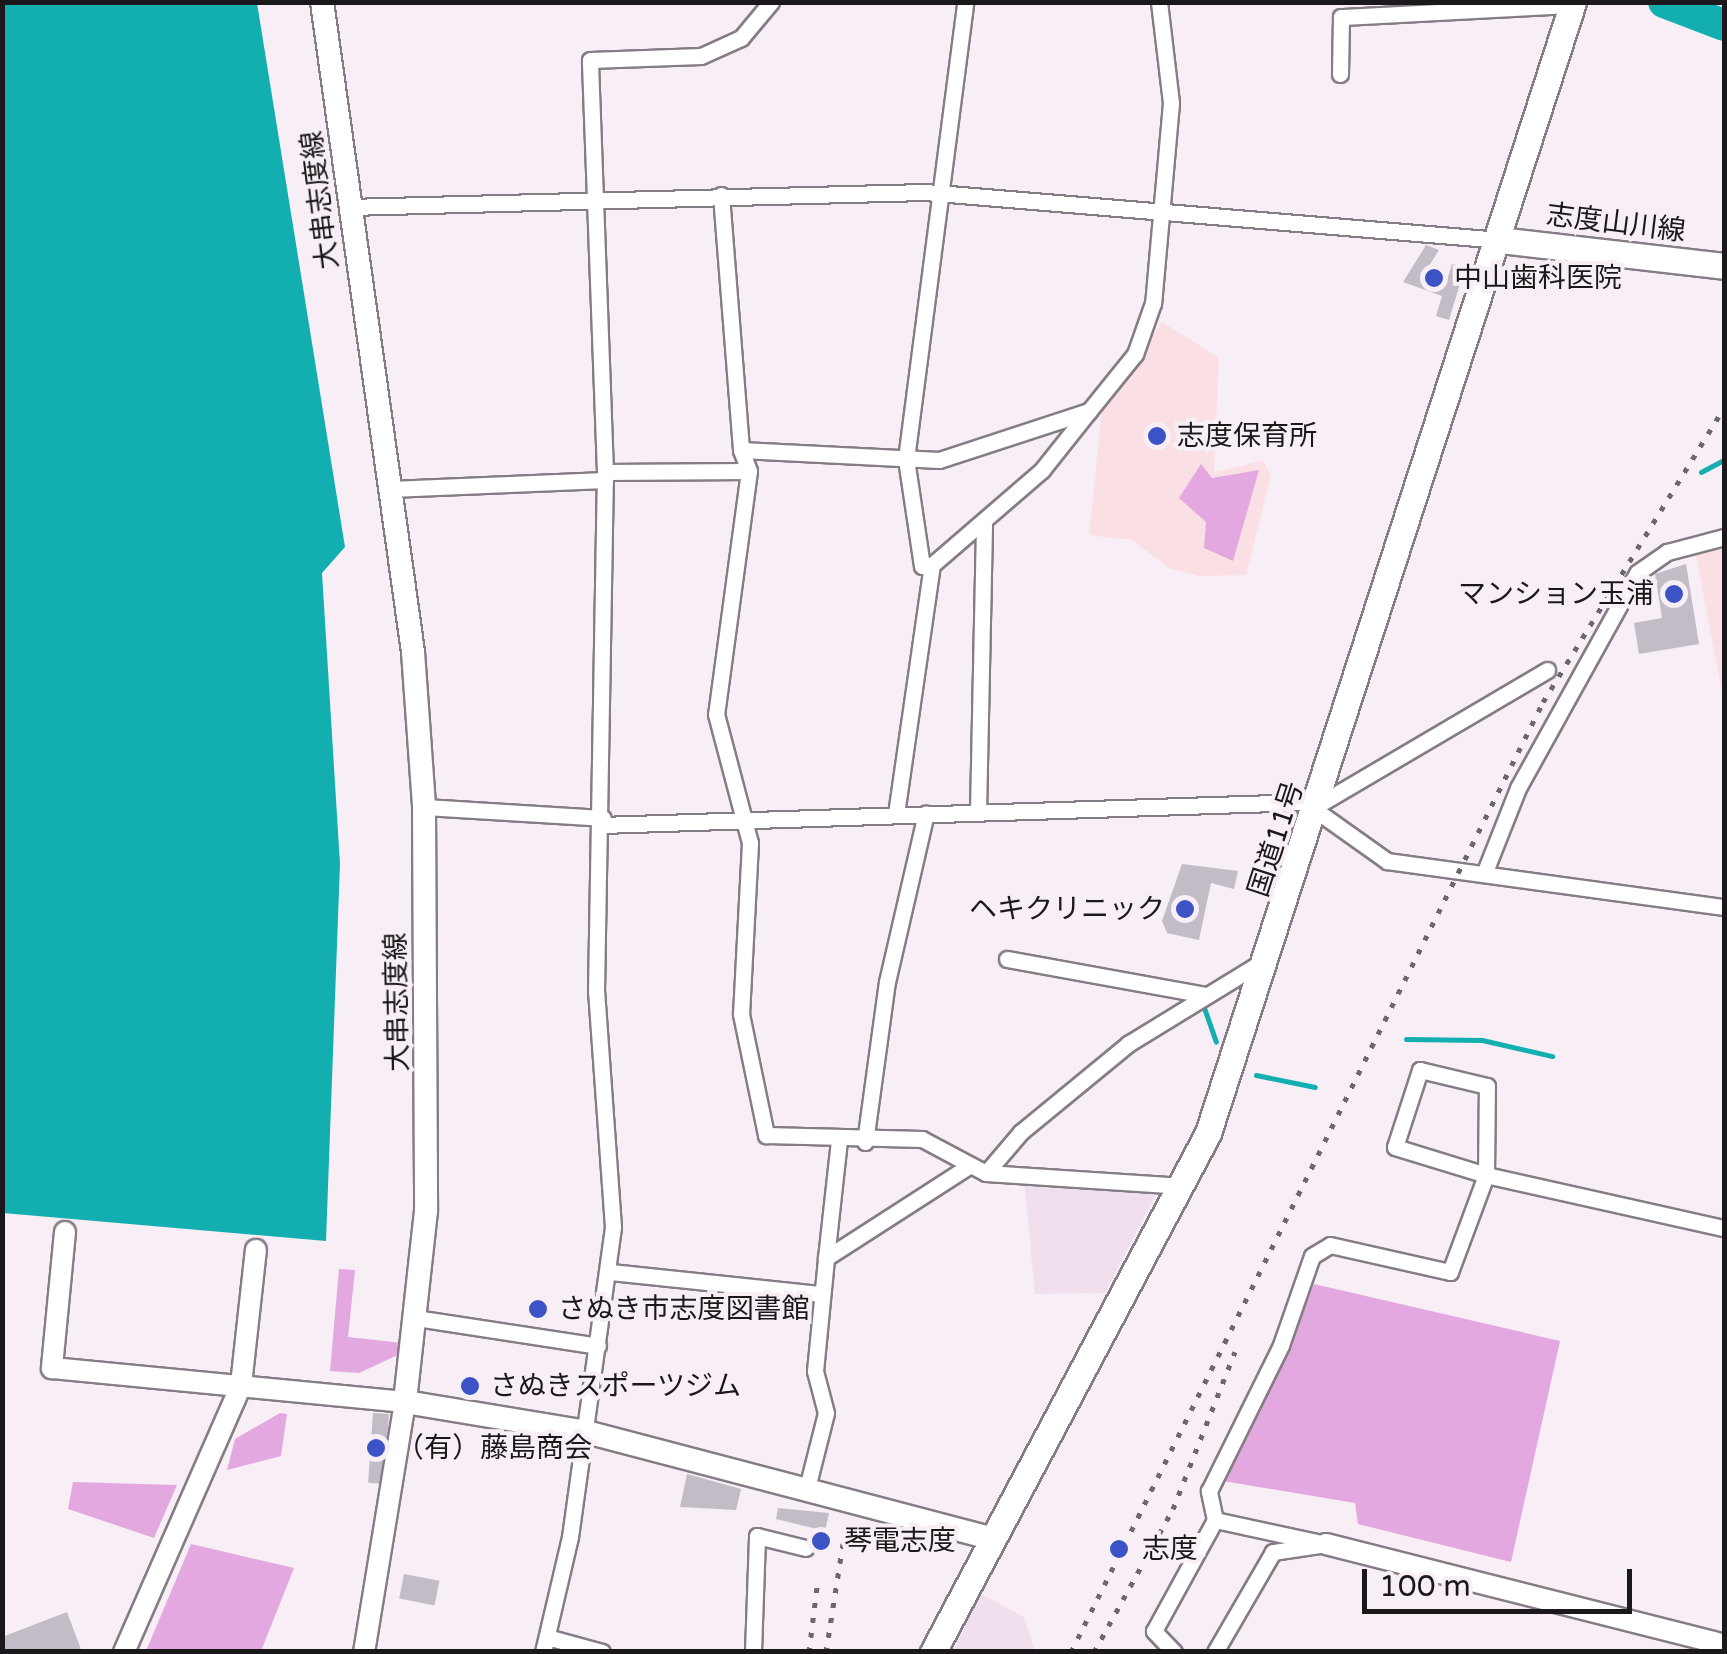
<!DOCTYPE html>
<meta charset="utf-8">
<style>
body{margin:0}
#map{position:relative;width:1727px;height:1654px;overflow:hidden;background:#f7eef6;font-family:"Varela Round","Noto Sans JP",sans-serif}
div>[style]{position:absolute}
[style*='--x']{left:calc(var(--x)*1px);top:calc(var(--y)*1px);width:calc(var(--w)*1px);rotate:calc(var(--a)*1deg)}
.built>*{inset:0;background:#f0e0ee}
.education>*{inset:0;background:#fadfe4}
.green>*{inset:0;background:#e3a8df}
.water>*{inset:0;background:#13afb0}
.stream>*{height:5px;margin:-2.5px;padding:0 2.5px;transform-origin:2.5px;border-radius:2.5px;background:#13afb0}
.river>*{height:32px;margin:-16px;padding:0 16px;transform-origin:16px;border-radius:16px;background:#13afb0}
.building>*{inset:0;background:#c1bcc6;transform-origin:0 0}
.roads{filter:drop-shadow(2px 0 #857d85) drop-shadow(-2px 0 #857d85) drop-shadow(0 2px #857d85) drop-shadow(0 -2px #857d85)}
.minor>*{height:15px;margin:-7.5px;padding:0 7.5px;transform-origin:7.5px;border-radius:7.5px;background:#fff}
.tertiary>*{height:20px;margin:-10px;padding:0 10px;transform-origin:10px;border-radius:10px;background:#fff}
.secondary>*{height:22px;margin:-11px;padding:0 11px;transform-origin:11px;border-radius:11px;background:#fff}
.primary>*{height:25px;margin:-12.5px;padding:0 12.5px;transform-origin:12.5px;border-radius:12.5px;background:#fff}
.trunk>*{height:25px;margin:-12.5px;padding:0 12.5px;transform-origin:12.5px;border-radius:12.5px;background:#fff}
.rail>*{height:5px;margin-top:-2.5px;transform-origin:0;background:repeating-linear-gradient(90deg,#6c676c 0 5px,transparent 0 15px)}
.dots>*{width:28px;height:28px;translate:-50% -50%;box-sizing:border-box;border:5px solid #f7eef6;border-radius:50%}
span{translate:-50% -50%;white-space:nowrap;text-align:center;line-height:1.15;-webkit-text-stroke:8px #f7eef6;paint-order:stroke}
.street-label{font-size:28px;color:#1b181b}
.poi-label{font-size:28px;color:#1b181b}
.left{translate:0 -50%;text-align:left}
.right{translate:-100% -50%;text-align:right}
.frame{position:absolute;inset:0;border:5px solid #1b181b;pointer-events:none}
.scale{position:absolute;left:1362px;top:1569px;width:270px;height:45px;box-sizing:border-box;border:5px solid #1b181b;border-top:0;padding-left:12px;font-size:30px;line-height:35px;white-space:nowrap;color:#1b181b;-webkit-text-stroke:8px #f7eef6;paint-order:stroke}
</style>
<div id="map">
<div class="built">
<div style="clip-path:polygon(1024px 1179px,1159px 1188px,1105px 1293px,1035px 1294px)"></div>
<div style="clip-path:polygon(981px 1594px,1024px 1617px,1035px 1651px,953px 1651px)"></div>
</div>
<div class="education">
<div style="clip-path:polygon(1162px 322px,1219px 358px,1214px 472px,1263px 461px,1271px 476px,1246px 575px,1199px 576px,1169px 568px,1132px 540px,1089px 535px,1102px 410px)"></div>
<div style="clip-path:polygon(1724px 545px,1724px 703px,1695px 551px)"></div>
</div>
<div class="green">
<div style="clip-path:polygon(1201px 464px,1212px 478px,1259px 470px,1233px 561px,1204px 548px,1206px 522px,1179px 498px)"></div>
<div style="clip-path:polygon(339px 1269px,355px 1270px,348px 1337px,402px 1343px,402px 1353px,359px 1373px,330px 1371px)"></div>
<div style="clip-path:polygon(1314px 1284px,1560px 1341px,1511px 1562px,1358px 1524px,1355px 1503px,1223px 1481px)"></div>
<div style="clip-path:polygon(280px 1413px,287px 1414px,281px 1456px,227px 1470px,235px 1439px)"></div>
<div style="clip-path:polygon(73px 1482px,177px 1485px,154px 1538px,68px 1509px)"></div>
<div style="clip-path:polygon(191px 1544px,294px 1568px,261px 1651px,146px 1651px)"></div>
</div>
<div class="water">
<div style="clip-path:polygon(2px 3px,257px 3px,345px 547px,322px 573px,340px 864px,326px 1241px,3px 1213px)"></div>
</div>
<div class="stream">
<div style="--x:1701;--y:472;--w:26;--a:-28"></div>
<div style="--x:1202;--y:1002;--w:42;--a:70.7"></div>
<div style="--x:1406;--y:1039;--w:76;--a:0.8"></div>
<div style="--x:1482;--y:1040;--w:72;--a:12.9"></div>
<div style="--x:1256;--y:1075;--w:60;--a:11.5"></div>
</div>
<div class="river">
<div style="--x:1664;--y:2;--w:64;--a:21"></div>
</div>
<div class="building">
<div style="clip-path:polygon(1426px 245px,1439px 250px,1429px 266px,1448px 277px,1452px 264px,1465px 267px,1449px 320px,1436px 316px,1442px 296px,1403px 282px)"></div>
<div style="clip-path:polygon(1686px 564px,1699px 644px,1639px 654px,1634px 623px,1662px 618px,1655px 574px)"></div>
<div style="clip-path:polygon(1182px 864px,1238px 871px,1234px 889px,1211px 883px,1199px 940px,1167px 933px,1162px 921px)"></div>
<div style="left:373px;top:1413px;width:16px;height:70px;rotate:4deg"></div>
<div style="clip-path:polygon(687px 1474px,741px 1489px,736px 1510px,680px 1507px)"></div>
<div style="clip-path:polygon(778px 1508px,829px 1513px,825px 1531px,776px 1519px)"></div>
<div style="left:404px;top:1574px;width:36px;height:25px;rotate:11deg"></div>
<div style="clip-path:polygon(67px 1612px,82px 1652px,2px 1652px,2px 1637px)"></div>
</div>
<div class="roads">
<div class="minor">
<div style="--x:1159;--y:2;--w:102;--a:83.2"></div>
<div style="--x:1171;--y:103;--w:201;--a:95.1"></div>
<div style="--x:1153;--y:303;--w:54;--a:109.4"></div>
<div style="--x:1135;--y:354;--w:73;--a:128.9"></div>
<div style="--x:1089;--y:411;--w:158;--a:161.9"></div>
<div style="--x:939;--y:460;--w:198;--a:-177.1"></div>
<div style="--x:741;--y:450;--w:22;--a:69"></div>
<div style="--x:749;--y:471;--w:245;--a:97.7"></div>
<div style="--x:716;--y:714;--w:133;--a:75.2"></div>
<div style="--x:750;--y:843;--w:171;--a:93"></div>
<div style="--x:741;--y:1014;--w:124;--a:78.3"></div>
<div style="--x:766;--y:1135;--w:156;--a:1.5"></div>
<div style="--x:922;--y:1139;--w:72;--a:28"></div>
<div style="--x:986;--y:1173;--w:194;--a:3.8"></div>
<div style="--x:1340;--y:74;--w:57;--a:-89"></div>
<div style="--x:1341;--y:17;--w:231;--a:-3"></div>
<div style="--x:721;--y:195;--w:256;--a:85.5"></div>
<div style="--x:348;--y:207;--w:577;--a:-1.49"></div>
<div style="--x:925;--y:192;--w:577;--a:4.77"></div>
<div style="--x:605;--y:472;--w:144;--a:-0.4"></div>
<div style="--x:390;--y:489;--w:215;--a:-2.4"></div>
<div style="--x:932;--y:565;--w:145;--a:-40.8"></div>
<div style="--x:1042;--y:470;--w:75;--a:-51.5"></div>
<div style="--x:1318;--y:805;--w:266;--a:-30.5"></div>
<div style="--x:424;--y:807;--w:179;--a:3.5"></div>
<div style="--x:978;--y:812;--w:287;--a:-88.8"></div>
<div style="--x:896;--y:814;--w:252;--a:-81.8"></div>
<div style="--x:932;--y:565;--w:10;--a:174"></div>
<div style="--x:922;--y:566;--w:108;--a:-98.5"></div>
<div style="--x:906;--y:459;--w:461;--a:-82.6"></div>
<div style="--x:601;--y:825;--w:703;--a:-1.87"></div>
<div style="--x:1304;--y:802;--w:102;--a:35.4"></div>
<div style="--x:1387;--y:861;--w:340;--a:7.8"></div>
<div style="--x:1484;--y:874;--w:92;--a:-68.4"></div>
<div style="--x:1518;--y:788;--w:246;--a:-61"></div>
<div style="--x:1637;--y:573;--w:37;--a:-35"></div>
<div style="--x:1667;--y:552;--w:59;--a:-14.7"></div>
<div style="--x:1007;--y:959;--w:202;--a:10.3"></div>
<div style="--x:865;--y:1142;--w:162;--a:-82.2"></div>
<div style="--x:887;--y:982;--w:173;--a:-77"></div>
<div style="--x:986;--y:1173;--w:54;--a:-49.5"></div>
<div style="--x:1021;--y:1132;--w:139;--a:-39.4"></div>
<div style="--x:1128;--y:1044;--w:161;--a:-31.5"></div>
<div style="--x:826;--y:1258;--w:119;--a:-83.7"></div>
<div style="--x:611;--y:1272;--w:209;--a:6"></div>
<div style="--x:416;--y:1318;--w:184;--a:8.7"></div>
<div style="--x:807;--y:1488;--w:77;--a:-75.8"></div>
<div style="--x:826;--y:1413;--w:43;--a:-104.7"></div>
<div style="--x:815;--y:1371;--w:114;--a:-84.4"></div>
<div style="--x:826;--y:1258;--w:168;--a:-32.8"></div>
<div style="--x:1215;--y:1520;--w:30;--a:-102"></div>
<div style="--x:1209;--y:1491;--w:163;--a:-63.7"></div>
<div style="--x:1281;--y:1345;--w:94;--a:-70.8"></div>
<div style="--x:1312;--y:1256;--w:21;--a:-31"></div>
<div style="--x:1330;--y:1245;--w:123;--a:12.7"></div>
<div style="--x:1450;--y:1272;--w:103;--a:-69.6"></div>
<div style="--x:1486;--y:1175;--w:89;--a:-89.4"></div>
<div style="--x:1487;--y:1086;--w:69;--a:-166.6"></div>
<div style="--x:1420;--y:1070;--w:81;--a:108"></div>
<div style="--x:1395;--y:1147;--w:95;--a:17.1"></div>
<div style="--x:1486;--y:1175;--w:244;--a:12.6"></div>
<div style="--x:547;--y:1637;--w:57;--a:15.3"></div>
<div style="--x:543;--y:1652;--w:118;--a:-76.8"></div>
<div style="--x:570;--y:1537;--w:313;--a:-82.1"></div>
<div style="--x:613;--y:1227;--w:236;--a:-94.1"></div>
<div style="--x:596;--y:992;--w:520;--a:-89.01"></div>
<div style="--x:605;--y:472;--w:412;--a:-92.1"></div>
<div style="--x:590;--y:60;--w:111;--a:-2.1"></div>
<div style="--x:701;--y:56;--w:44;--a:-24.2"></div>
<div style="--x:741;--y:38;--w:47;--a:-50.2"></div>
<div style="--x:753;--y:1652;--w:116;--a:-88"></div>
<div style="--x:757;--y:1536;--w:50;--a:13.8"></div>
<div style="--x:1174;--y:1652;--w:29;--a:-134"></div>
<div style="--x:1154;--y:1631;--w:127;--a:-61.2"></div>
<div style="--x:1215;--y:1520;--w:114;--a:12.2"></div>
<div style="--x:1326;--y:1544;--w:54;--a:171.4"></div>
<div style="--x:1273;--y:1552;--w:116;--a:120.1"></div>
</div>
<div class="tertiary">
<div style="--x:65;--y:1232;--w:137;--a:95.5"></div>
<div style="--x:52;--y:1368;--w:355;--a:5.5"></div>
<div style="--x:405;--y:1402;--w:253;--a:99.3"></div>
<div style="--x:1326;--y:1544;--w:411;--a:14.2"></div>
<div style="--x:124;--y:1652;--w:292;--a:-66.3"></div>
<div style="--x:241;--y:1385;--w:136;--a:-83.7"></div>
</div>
<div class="secondary">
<div style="--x:322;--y:2;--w:656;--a:82.03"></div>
<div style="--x:413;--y:652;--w:155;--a:85.9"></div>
<div style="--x:424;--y:807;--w:404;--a:89.7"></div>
<div style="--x:426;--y:1211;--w:192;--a:96.3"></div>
<div style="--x:405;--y:1402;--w:183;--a:9.4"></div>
<div style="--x:586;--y:1432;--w:421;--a:14.7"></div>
</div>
<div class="primary">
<div style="--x:1500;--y:240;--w:226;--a:6.6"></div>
</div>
<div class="trunk">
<div style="--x:933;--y:1652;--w:587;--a:-62.08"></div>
<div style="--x:1208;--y:1133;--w:1188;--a:-72.11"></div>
</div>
</div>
<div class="rail">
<div style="--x:809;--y:1652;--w:74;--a:-83"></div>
<div style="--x:826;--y:1652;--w:122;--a:-81.1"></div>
<div style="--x:1071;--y:1652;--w:1061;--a:-63.58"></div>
<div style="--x:1543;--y:702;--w:345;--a:-58.4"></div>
<div style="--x:1094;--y:1652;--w:163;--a:-61.1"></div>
<div style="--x:1173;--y:1509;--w:169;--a:-68.5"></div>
</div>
<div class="dots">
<div style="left:1434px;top:278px;background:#3c53c6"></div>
<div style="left:1157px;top:436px;background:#3c53c6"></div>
<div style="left:1674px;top:594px;background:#3c53c6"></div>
<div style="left:1185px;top:909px;background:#3c53c6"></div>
<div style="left:538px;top:1309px;background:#3c53c6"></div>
<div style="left:470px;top:1386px;background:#3c53c6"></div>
<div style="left:376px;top:1448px;background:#3c53c6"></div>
<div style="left:821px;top:1541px;background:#3c53c6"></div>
<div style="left:1119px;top:1549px;background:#3c53c6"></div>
</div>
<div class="street-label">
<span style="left:320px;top:200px;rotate:-97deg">大串志度線</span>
<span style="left:1616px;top:223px;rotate:7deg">志度山川線</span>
<span style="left:1276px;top:839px;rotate:-72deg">国道11号</span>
<span style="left:397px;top:1002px;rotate:-91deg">大串志度線</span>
</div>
<div class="poi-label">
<span class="left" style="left:1454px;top:278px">中山歯科医院</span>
<span class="left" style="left:1177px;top:436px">志度保育所</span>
<span class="right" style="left:1654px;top:594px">マンション玉浦</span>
<span class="right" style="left:1165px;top:909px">ヘキクリニック</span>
<span class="left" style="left:558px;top:1309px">さぬき市志度図書館</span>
<span class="left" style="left:490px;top:1386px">さぬきスポーツジム</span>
<span class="left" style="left:396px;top:1448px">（有）藤島商会</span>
<span class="left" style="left:844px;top:1541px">琴電志度</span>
<span class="left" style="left:1142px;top:1549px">志度</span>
</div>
<div class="frame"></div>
<div class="scale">100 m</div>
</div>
